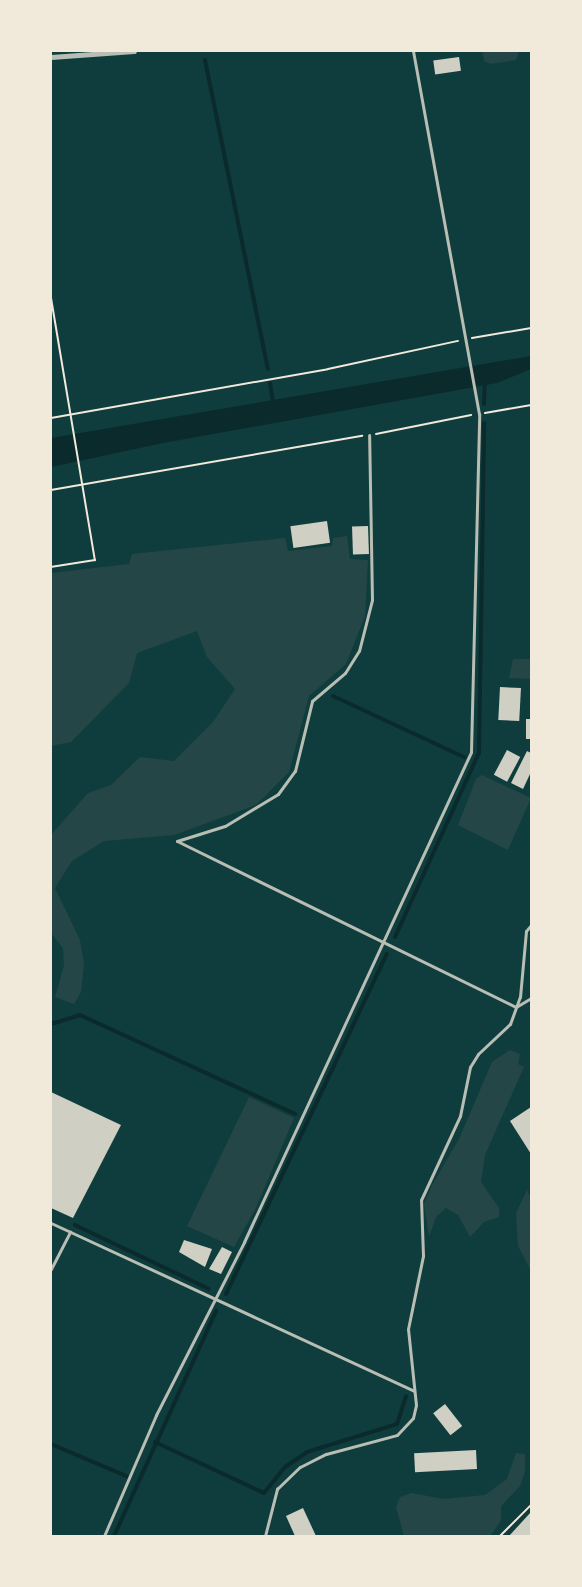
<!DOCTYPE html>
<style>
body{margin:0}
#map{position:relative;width:582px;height:1587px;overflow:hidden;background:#0f3d3e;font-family:"DM Sans",sans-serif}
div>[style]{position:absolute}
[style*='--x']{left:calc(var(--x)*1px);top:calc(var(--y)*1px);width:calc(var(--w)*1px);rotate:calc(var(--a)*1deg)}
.green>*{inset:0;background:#244646}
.water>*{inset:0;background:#0a2a2b}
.stream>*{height:4px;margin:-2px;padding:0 2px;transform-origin:2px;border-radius:2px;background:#0a2a2b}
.building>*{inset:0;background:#cfcfc3;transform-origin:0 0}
.path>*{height:2px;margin:-1px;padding:0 1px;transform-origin:1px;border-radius:1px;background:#f1e9da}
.service>*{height:3px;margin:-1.5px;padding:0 1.5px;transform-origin:1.5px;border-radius:1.5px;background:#b8beb3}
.minor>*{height:5px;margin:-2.5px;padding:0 2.5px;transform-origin:2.5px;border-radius:2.5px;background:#b8beb3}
span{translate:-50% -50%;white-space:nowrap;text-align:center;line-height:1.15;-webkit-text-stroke:4.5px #f1e9da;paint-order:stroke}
.frame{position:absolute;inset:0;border:52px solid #f1e9da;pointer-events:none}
</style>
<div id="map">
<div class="green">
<div style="clip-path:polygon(482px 51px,519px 51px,516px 60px,490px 64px,484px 61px)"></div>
<div style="clip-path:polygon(347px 536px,350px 559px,368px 560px,365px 616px,346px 664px,309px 696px,289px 772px,256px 805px,174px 835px,104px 841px,72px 861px,55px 888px,80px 940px,84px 964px,81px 992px,74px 1004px,55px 997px,64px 966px,63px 948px,51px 933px,51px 835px,88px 793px,111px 785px,140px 757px,174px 761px,213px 722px,235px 689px,207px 657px,197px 631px,137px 653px,129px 683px,71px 742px,51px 746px,51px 573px,129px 564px,132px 554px,285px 538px,288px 551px,332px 546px,333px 538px)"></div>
<div style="clip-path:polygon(513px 659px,531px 659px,531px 679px,509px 678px)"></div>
<div style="clip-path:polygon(482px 775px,531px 798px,508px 850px,458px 825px,476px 779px)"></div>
<div style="clip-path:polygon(510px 1050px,520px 1054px,518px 1064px,524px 1067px,485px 1155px,481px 1182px,499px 1208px,499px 1217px,484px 1222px,470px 1237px,458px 1215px,446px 1208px,436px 1217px,429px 1237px,424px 1204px,432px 1185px,459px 1139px,492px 1062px)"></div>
<div style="clip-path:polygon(249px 1097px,294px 1118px,256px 1208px,234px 1247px,187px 1226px)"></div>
<div style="clip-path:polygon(527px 1190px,531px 1199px,531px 1271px,518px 1246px,516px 1213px)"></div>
<div style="clip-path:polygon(516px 1453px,525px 1454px,525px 1472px,520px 1486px,501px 1506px,501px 1521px,490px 1536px,404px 1536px,396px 1507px,400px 1497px,412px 1493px,443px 1499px,485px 1495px,507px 1479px)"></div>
</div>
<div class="water">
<div style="clip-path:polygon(531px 356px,531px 369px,497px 383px,163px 443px,51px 467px,51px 438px)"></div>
</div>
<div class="stream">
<div style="--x:205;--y:60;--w:315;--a:78.5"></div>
<div style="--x:270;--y:383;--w:20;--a:81"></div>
<div style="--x:484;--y:404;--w:23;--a:-88"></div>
<div style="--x:333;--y:696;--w:145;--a:25"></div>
<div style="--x:395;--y:937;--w:202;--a:-65.5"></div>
<div style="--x:479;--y:753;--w:330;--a:-89.1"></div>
<div style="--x:51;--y:1024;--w:30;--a:-17"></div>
<div style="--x:80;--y:1015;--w:237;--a:24.7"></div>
<div style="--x:75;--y:1225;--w:148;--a:25.5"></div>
<div style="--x:226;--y:1294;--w:376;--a:-64.7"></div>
<div style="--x:155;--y:1442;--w:120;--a:25.1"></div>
<div style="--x:264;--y:1493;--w:33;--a:-51"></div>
<div style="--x:285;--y:1467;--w:27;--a:-34"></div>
<div style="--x:307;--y:1452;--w:94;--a:-17.3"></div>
<div style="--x:397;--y:1424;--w:29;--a:-72"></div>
<div style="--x:51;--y:1444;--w:82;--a:23.1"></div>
<div style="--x:114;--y:1536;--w:247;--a:-65.6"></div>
</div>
<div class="building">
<div style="left:459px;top:57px;width:14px;height:26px;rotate:82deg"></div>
<div style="left:327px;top:521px;width:22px;height:37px;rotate:82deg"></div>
<div style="left:368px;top:526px;width:28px;height:16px;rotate:88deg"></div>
<div style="left:500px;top:687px;width:21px;height:33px;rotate:3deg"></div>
<div style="left:526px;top:719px;width:5px;height:20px"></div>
<div style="left:507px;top:750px;width:15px;height:28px;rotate:28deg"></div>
<div style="clip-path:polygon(527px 751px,531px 753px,531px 772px,523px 789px,511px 783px)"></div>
<div style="clip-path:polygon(51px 1092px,121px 1125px,73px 1218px,51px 1208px)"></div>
<div style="clip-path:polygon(531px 1107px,531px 1154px,510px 1121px)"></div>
<div style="clip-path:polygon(184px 1240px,212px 1249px,205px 1267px,179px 1252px)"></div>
<div style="clip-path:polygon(222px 1247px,232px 1252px,221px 1274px,209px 1269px)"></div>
<div style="left:445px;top:1404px;width:28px;height:15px;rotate:52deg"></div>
<div style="left:476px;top:1450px;width:19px;height:62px;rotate:87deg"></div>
<div style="clip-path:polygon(303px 1508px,316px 1536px,295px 1536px,286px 1516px)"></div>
<div style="clip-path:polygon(531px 1512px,531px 1536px,509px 1536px)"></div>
</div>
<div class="path">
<div style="--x:51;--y:298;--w:266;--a:80.5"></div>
<div style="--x:95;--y:560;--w:45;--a:171"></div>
<div style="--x:472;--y:338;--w:60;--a:-9.6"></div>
<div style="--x:485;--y:413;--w:47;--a:-9.9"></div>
<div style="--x:51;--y:418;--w:281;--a:-10"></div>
<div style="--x:328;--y:369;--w:133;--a:-12.2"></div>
<div style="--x:376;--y:434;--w:97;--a:-11.3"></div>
<div style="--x:51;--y:490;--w:316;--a:-9.9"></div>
<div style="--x:500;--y:1536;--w:44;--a:-45"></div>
</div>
<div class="service">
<div style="--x:177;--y:841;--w:50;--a:-17.4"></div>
<div style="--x:225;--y:826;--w:62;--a:-31.1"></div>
<div style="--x:278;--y:794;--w:29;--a:-54"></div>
<div style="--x:295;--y:771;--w:72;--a:-76.3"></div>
<div style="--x:312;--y:701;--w:43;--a:-40.3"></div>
<div style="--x:345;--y:673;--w:26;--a:-58"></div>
<div style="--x:359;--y:651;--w:53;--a:-75.7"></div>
<div style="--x:372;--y:600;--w:165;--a:-91"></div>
<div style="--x:177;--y:841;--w:377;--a:26.1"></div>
<div style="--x:516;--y:1007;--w:17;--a:-31"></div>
<div style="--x:51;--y:1223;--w:400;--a:24.8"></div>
<div style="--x:51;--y:1269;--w:42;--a:-62.8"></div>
<div style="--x:104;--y:1536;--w:132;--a:-66.7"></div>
<div style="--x:156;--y:1415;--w:194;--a:-63"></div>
<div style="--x:244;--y:1242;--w:540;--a:-65.14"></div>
<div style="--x:471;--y:752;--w:338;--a:-88.6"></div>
<div style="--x:479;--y:414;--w:369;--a:-100.3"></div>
<div style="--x:265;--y:1536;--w:49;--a:-75.7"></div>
<div style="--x:277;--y:1489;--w:32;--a:-44"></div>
<div style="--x:300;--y:1467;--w:29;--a:-27"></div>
<div style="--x:326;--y:1454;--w:73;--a:-15"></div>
<div style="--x:397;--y:1435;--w:23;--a:-47"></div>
<div style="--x:413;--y:1418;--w:13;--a:-77"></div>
<div style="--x:416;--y:1405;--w:76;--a:-96"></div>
<div style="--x:408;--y:1329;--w:75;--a:-78.4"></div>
<div style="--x:423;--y:1256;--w:56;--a:-92"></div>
<div style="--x:421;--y:1200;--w:93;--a:-65.1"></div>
<div style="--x:460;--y:1116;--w:50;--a:-78.5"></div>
<div style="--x:470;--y:1067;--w:15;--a:-58"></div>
<div style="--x:478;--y:1054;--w:44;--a:-43.2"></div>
<div style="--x:510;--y:1024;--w:29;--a:-70"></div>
<div style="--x:520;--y:997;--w:66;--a:-84.8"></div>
<div style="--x:526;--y:931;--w:8;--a:-50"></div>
</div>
<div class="minor">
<div style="--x:51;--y:57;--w:83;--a:-4.1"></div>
</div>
<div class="frame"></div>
</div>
